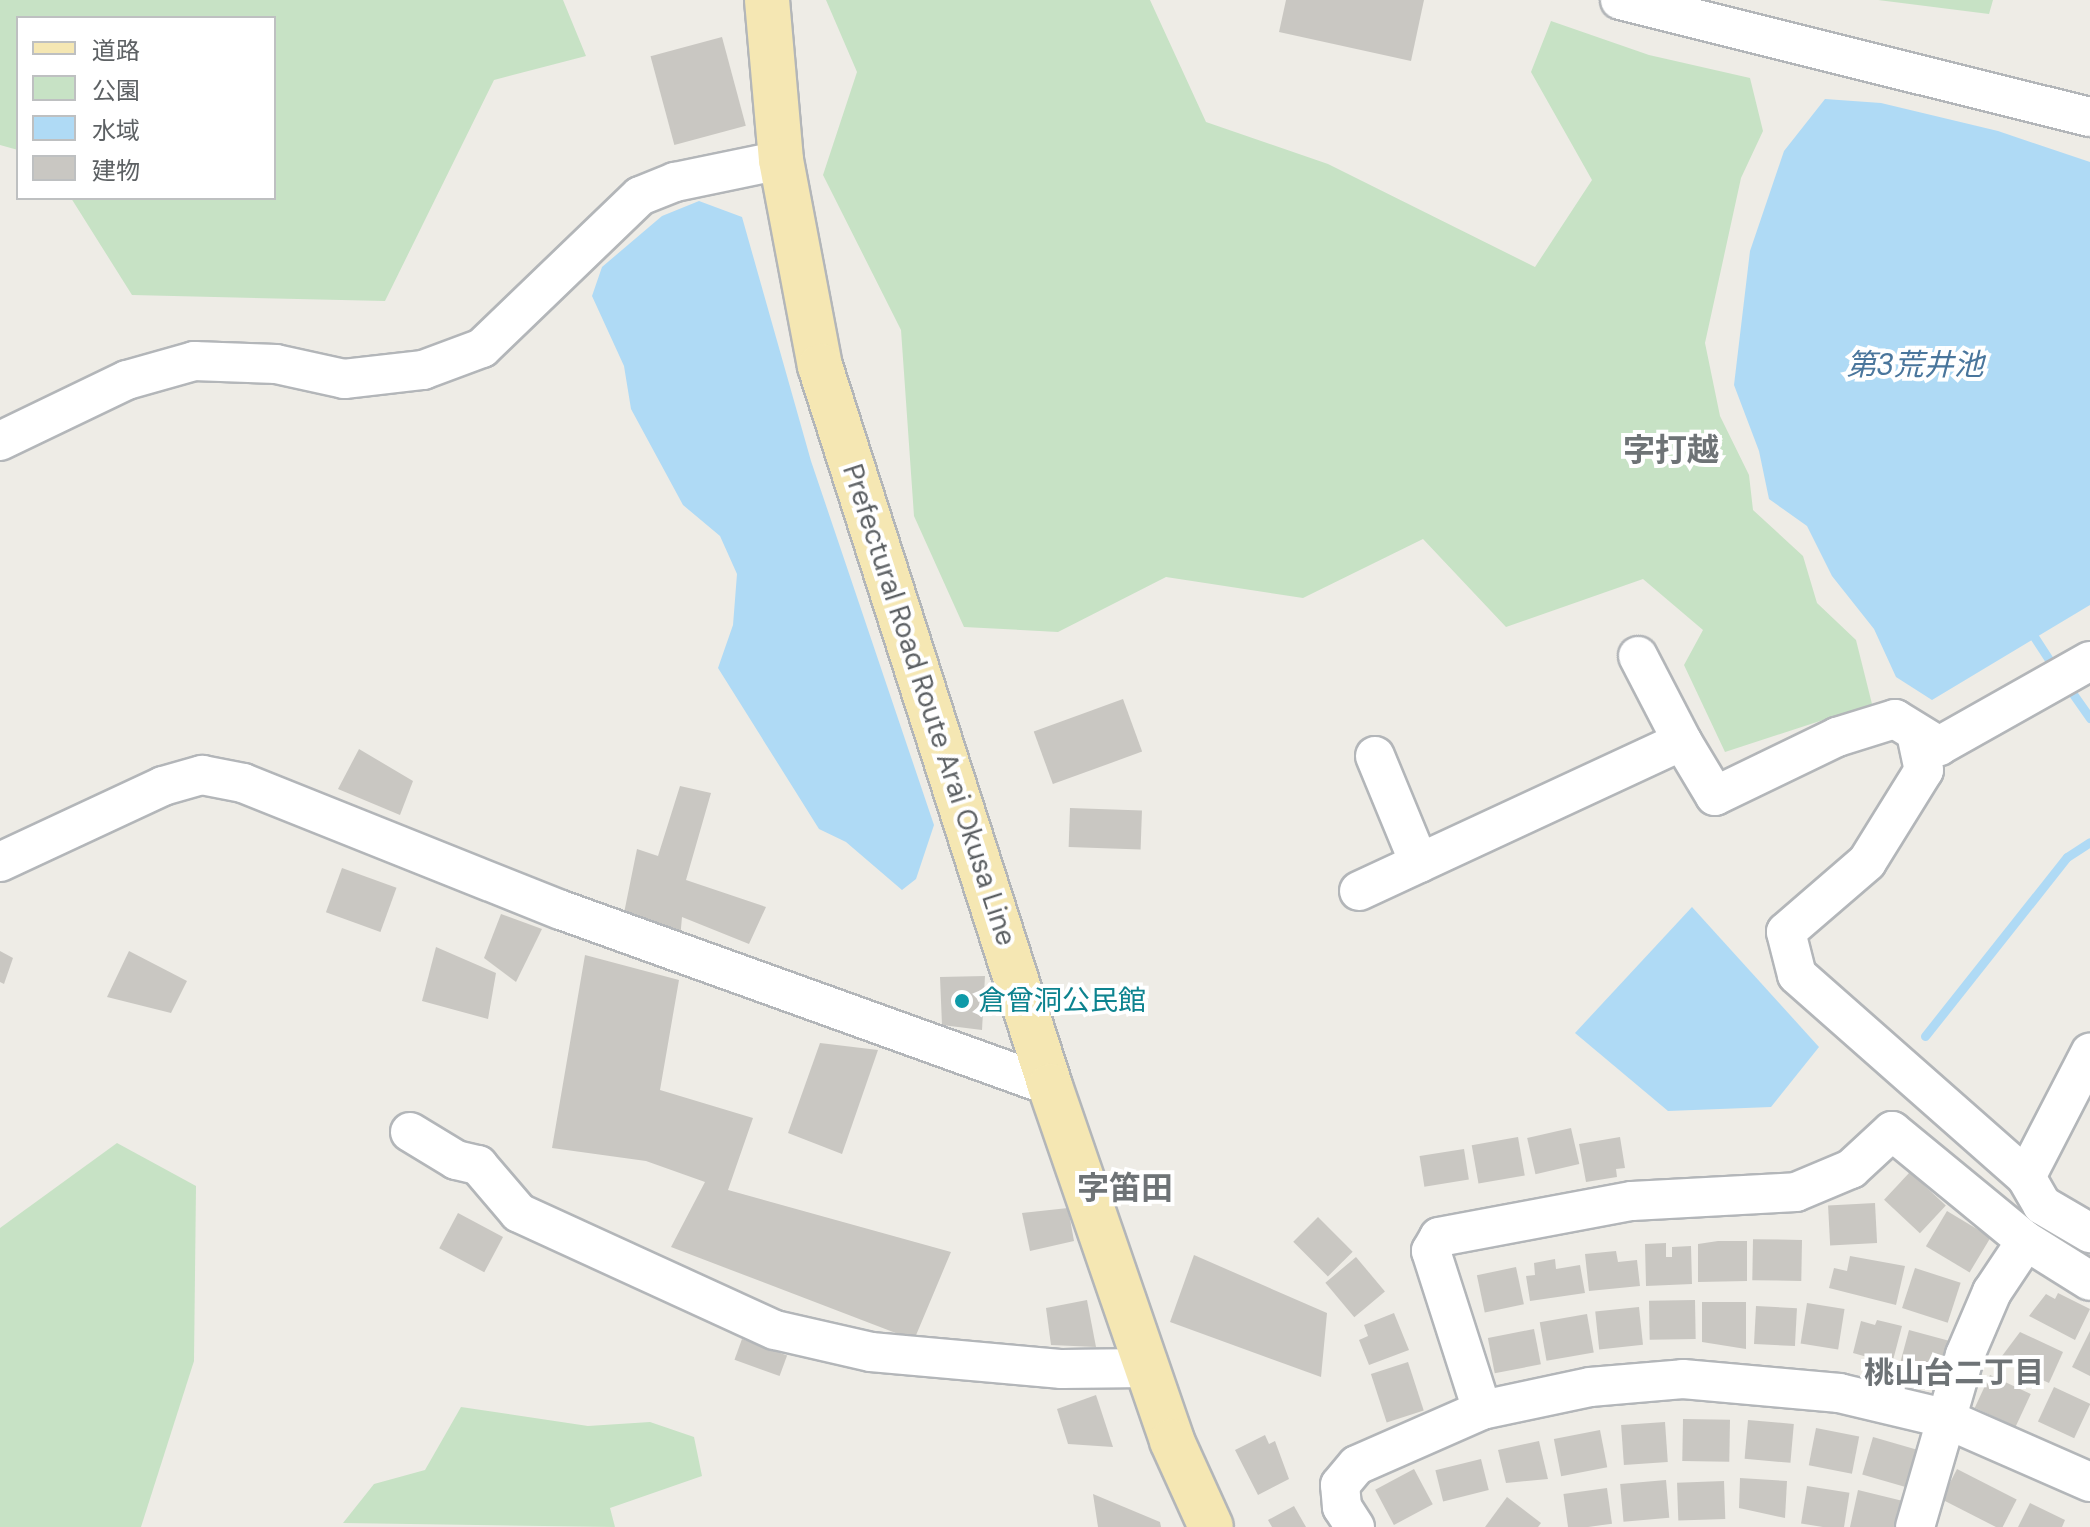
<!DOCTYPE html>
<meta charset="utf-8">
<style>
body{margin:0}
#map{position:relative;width:2090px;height:1527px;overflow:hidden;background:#eeece6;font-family:"DM Sans","Noto Sans JP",sans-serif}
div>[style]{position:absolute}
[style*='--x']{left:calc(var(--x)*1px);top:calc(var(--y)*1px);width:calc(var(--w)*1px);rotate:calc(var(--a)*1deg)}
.green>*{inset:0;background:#c7e2c5}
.water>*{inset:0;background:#afdaf5}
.stream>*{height:9px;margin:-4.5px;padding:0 4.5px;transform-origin:4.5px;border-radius:4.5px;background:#afdaf5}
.building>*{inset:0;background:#c9c7c2;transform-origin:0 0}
.roads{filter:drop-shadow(2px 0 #b3b6b9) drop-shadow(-2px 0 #b3b6b9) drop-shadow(0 2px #b3b6b9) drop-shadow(0 -2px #b3b6b9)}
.minor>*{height:38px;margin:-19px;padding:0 19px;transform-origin:19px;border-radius:19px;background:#fff}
.major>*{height:44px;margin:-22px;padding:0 22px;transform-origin:22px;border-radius:22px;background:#f5e7b3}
.dots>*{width:22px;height:22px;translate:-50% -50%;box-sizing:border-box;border:4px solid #fff;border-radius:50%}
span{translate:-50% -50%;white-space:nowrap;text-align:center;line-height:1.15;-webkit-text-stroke:8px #fff;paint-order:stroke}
.street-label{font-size:28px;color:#5d6164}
.culture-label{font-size:28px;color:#0d838f}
.left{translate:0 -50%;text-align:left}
.water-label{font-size:30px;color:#4a769c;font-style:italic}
.neighbourhood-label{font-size:30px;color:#6e7376;font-weight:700}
.quarter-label{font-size:32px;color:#6e7376;font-weight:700}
.legend{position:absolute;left:16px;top:16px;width:260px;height:184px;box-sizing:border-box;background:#fff;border:2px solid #bec0c1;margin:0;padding:10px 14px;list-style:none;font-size:24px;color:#5d6164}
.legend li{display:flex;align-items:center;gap:16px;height:40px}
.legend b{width:40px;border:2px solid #bec0c1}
</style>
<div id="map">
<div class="green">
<div style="clip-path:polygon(0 0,563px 0,586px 56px,494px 80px,385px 301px,132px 295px,71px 198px,274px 198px,274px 18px,18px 18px,18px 150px,0 145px)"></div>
<div style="clip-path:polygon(826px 0,1150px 0,1206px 122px,1328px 164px,1535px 267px,1592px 180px,1531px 72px,1551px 21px,1649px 55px,1750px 78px,1763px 131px,1741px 178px,1705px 343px,1720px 416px,1749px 475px,1753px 510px,1803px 556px,1817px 603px,1856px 640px,1872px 704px,1725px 752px,1684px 665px,1703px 630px,1643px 579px,1506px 627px,1423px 539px,1303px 598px,1166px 577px,1058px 632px,964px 627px,914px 516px,901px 330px,823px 175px,857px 72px)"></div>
<div style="clip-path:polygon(1878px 0,1993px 0,1989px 14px)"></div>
<div style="clip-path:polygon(117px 1143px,196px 1186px,194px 1361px,141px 1527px,0 1527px,0 1228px)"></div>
<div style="clip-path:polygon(461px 1407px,588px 1426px,650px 1422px,694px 1437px,702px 1476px,610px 1508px,615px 1527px,343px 1523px,374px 1484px,425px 1470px)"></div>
</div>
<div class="water">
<div style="clip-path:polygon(1825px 99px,1881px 103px,1998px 131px,2090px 162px,2090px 605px,1932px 700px,1896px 677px,1874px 629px,1832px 576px,1807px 526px,1769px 499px,1759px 451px,1734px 385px,1750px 251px,1784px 151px)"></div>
<div style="clip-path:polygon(699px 201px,742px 217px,811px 461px,934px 825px,916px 879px,902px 890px,846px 842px,819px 829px,718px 668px,733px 625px,737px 574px,720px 536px,683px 505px,631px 409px,624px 366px,592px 296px,602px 267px,662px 216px)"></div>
<div style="clip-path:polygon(1692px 907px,1819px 1047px,1771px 1107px,1668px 1111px,1575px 1033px)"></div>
</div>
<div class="stream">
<div style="--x:2033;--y:635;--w:44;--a:57"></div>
<div style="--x:2066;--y:684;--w:42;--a:54.8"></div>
<div style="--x:1925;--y:1036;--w:228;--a:-51.6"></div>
<div style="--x:2067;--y:857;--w:27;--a:-33"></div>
</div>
<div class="building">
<div style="clip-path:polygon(1286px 0,1424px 0,1411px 61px,1279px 32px)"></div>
<div style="left:722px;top:37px;width:92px;height:74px;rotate:75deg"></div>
<div style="left:1123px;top:699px;width:56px;height:95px;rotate:70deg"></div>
<div style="clip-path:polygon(359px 749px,413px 781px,400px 815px,338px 789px)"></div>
<div style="clip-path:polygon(680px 786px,711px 793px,686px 880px,766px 907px,749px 944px,682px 917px,680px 939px,623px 918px,637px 849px,658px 856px)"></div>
<div style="left:1070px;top:808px;width:72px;height:39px;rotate:2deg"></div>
<div style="left:342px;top:868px;width:58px;height:47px;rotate:20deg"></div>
<div style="clip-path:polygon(501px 914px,542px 929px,516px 982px,484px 958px)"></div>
<div style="clip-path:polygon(436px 947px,496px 973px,488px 1019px,422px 1001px)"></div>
<div style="clip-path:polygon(0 951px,13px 958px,4px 984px,0 982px)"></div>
<div style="clip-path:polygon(129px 951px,187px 981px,171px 1013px,107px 997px)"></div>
<div style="clip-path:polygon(585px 955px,679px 980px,660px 1090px,753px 1118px,728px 1190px,951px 1252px,914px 1340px,671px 1247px,705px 1182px,646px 1161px,552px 1148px)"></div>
<div style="clip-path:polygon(985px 976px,982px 1030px,942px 1025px,940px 977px)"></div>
<div style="clip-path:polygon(820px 1043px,878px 1050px,842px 1154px,788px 1133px)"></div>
<div style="left:1571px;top:1128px;width:37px;height:45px;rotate:77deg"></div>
<div style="left:1518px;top:1137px;width:39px;height:47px;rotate:80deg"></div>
<div style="clip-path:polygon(1620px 1137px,1625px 1168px,1616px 1169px,1617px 1177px,1586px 1182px,1579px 1144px)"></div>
<div style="left:1464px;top:1149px;width:31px;height:45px;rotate:81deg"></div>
<div style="left:1910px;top:1172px;width:49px;height:38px;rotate:43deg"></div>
<div style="left:1875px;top:1203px;width:40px;height:47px;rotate:87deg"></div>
<div style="clip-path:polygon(1068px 1208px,1074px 1241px,1030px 1251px,1022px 1213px)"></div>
<div style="left:1947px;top:1211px;width:51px;height:41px;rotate:31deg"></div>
<div style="left:458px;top:1213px;width:51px;height:40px;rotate:28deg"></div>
<div style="left:1318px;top:1217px;width:49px;height:35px;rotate:45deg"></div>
<div style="left:1802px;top:1240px;width:41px;height:49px;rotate:91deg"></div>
<div style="clip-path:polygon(1718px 1241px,1747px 1241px,1747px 1281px,1698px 1282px,1698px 1244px)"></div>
<div style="clip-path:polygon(1666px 1243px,1666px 1257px,1672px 1257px,1672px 1247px,1691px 1246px,1692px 1284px,1646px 1286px,1645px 1244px)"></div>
<div style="clip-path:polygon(1616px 1251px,1618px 1262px,1637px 1260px,1640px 1286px,1589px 1291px,1585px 1254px)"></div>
<div style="clip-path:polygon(1194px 1255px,1327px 1313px,1321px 1377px,1170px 1322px)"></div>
<div style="clip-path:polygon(1850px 1256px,1905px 1266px,1896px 1305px,1829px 1288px,1834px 1268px,1847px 1271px)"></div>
<div style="left:1356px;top:1257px;width:45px;height:40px;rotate:50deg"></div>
<div style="clip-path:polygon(1555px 1259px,1556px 1269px,1580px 1265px,1585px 1293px,1530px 1301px,1526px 1276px,1535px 1275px,1534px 1263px)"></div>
<div style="left:1516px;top:1267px;width:38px;height:40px;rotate:78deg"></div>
<div style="left:1915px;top:1268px;width:48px;height:42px;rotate:18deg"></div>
<div style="clip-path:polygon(2058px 1293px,2090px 1309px,2075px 1340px,2029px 1316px,2046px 1294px,2055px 1299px)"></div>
<div style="clip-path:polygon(1087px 1300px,1096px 1347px,1051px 1345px,1046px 1308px)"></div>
<div style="left:1695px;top:1300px;width:39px;height:46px;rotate:89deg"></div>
<div style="clip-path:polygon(1702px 1302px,1746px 1302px,1746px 1349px,1702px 1342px)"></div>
<div style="left:1807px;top:1303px;width:38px;height:41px;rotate:9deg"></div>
<div style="left:1756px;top:1306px;width:41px;height:38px;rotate:3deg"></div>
<div style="left:1639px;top:1307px;width:38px;height:44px;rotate:84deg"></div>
<div style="clip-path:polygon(1394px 1313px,1409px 1350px,1369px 1365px,1359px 1340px,1368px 1336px,1364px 1325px)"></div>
<div style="left:1587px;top:1314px;width:39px;height:48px;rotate:80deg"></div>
<div style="clip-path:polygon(1877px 1320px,1902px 1326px,1892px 1364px,1853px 1353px,1861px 1321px,1875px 1325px)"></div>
<div style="left:1534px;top:1329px;width:36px;height:47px;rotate:79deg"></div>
<div style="left:1909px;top:1330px;width:48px;height:38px;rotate:15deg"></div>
<div style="clip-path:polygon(2090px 1331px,2090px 1376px,2072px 1367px)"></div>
<div style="clip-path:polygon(2020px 1332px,2063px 1352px,2049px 1383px,1999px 1360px)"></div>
<div style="left:742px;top:1339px;width:48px;height:22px;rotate:20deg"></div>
<div style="left:1408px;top:1362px;width:51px;height:39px;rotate:72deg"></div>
<div style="left:1990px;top:1375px;width:45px;height:36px;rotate:25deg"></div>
<div style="left:2054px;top:1387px;width:40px;height:38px;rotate:25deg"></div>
<div style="clip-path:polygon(1096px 1395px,1113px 1447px,1068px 1444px,1057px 1409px)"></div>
<div style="left:1683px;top:1419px;width:47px;height:42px;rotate:1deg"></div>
<div style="left:1748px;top:1420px;width:46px;height:39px;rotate:5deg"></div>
<div style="left:1665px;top:1422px;width:40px;height:44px;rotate:86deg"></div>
<div style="left:1816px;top:1428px;width:44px;height:38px;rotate:11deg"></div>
<div style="left:1600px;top:1430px;width:38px;height:47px;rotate:79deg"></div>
<div style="clip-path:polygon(1265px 1435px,1269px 1444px,1275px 1441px,1289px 1479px,1258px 1495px,1235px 1450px)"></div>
<div style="left:1873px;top:1437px;width:45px;height:39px;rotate:16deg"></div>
<div style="clip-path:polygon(1539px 1441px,1548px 1479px,1506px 1483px,1498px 1450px)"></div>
<div style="left:1481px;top:1459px;width:32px;height:47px;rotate:76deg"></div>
<div style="left:1414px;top:1469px;width:40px;height:44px;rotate:62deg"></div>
<div style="left:1957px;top:1469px;width:67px;height:34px;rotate:27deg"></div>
<div style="clip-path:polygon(1740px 1478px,1787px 1481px,1785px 1518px,1739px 1508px)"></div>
<div style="left:1666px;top:1480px;width:38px;height:46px;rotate:85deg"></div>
<div style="left:1724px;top:1481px;width:38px;height:47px;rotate:88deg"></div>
<div style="left:1807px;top:1486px;width:43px;height:38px;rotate:9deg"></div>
<div style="left:1607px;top:1488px;width:36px;height:44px;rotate:82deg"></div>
<div style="clip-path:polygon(1858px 1490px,1903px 1501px,1897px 1527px,1850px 1527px)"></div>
<div style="clip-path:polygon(1093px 1494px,1160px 1522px,1161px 1527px,1098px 1527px)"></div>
<div style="clip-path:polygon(1507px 1497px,1541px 1523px,1538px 1527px,1485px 1527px)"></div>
<div style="clip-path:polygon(2030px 1503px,2065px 1520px,2062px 1527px,2018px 1527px)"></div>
<div style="clip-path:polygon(1294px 1506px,1306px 1527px,1272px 1527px,1268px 1520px)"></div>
</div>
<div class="roads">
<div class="minor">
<div style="--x:1620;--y:0;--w:484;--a:14"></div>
<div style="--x:0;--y:441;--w:141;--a:-25.7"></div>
<div style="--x:127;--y:380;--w:70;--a:-15.8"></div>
<div style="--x:194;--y:361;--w:82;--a:2.1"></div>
<div style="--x:276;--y:364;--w:70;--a:12.4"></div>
<div style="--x:344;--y:379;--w:80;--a:-6.5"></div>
<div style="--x:423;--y:370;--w:63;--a:-20.4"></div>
<div style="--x:482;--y:348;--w:219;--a:-43.9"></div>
<div style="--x:640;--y:196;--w:38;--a:-22"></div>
<div style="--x:675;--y:182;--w:108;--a:-11.7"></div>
<div style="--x:1638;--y:656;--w:96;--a:62.6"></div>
<div style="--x:1917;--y:738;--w:33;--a:78"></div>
<div style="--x:1924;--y:770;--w:108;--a:121.8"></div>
<div style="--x:1867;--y:862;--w:107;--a:139.2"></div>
<div style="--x:1786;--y:932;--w:44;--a:75.7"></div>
<div style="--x:1797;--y:975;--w:305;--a:41.4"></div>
<div style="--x:2026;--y:1177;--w:140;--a:-62.7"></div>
<div style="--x:1375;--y:756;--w:116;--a:67.6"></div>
<div style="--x:0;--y:862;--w:180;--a:-25"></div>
<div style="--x:163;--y:786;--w:41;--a:-15.8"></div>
<div style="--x:202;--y:775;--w:42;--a:11"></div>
<div style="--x:243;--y:783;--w:342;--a:21.8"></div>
<div style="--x:561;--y:910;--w:520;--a:19.79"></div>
<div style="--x:1359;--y:891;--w:356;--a:-24.9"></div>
<div style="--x:1682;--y:741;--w:64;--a:59"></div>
<div style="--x:1715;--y:796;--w:136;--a:-25.8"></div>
<div style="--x:1837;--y:737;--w:61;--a:-17.2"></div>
<div style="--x:1895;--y:719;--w:52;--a:31.5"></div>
<div style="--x:1939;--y:746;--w:173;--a:-29.4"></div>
<div style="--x:410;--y:1132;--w:54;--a:31.3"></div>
<div style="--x:456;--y:1160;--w:23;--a:13"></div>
<div style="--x:478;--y:1165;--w:63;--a:49.5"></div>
<div style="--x:519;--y:1213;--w:281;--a:24.6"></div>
<div style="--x:775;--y:1330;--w:98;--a:12.9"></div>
<div style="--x:871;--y:1352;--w:192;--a:5.1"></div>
<div style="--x:1062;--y:1369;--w:84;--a:-0.7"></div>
<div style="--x:2026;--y:1177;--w:32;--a:60"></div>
<div style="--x:2042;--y:1205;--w:56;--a:30.3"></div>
<div style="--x:1482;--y:1410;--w:167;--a:-107.8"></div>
<div style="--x:1431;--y:1251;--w:16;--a:-60"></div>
<div style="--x:1439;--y:1237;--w:196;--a:-10.6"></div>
<div style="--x:1632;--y:1201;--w:164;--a:-3.1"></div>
<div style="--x:1796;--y:1192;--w:60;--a:-22.7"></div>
<div style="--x:1851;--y:1169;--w:56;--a:-42.8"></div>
<div style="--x:1892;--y:1131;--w:173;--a:39.4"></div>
<div style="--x:2026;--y:1241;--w:75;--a:32"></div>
<div style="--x:1355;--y:1527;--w:24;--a:-123"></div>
<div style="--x:1342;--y:1507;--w:22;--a:-95"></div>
<div style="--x:1340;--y:1485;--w:26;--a:-50"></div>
<div style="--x:1357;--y:1465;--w:137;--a:-23.7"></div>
<div style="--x:1482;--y:1410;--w:110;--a:-12"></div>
<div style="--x:1590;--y:1387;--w:93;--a:-4.9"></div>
<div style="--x:1683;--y:1379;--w:157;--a:5.1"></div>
<div style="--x:1839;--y:1393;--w:108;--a:13.4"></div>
<div style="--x:1944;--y:1418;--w:159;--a:23.7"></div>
<div style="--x:1915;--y:1527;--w:179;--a:-73.8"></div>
<div style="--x:1965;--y:1355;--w:69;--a:-66.8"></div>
<div style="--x:1992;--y:1292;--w:61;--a:-56.3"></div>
</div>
<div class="major">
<div style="--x:767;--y:0;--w:161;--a:85"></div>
<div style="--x:781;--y:160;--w:210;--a:79.3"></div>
<div style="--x:820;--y:366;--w:756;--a:72.28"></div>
<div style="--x:1050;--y:1086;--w:375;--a:71"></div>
<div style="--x:1172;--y:1441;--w:94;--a:65.6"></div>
</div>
</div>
<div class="dots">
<div style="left:962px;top:1001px;background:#0f9aa8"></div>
</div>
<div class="street-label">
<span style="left:929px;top:705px;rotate:72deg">Prefectural Road Route Arai Okusa Line</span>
</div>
<div class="culture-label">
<span class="left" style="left:978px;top:1001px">倉曾洞公民館</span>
</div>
<div class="water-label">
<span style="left:1915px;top:365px">第3荒井池</span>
</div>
<div class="neighbourhood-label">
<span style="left:1954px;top:1373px">桃山台二丁目</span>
</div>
<div class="quarter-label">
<span style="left:1671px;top:450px">字打越</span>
<span style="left:1125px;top:1188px">字笛田</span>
</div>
<ul class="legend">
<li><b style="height:10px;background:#f5e7b3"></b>道路</li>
<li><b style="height:22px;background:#c7e2c5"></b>公園</li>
<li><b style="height:22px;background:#afdaf5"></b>水域</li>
<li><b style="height:22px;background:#c9c7c2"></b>建物</li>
</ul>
</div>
